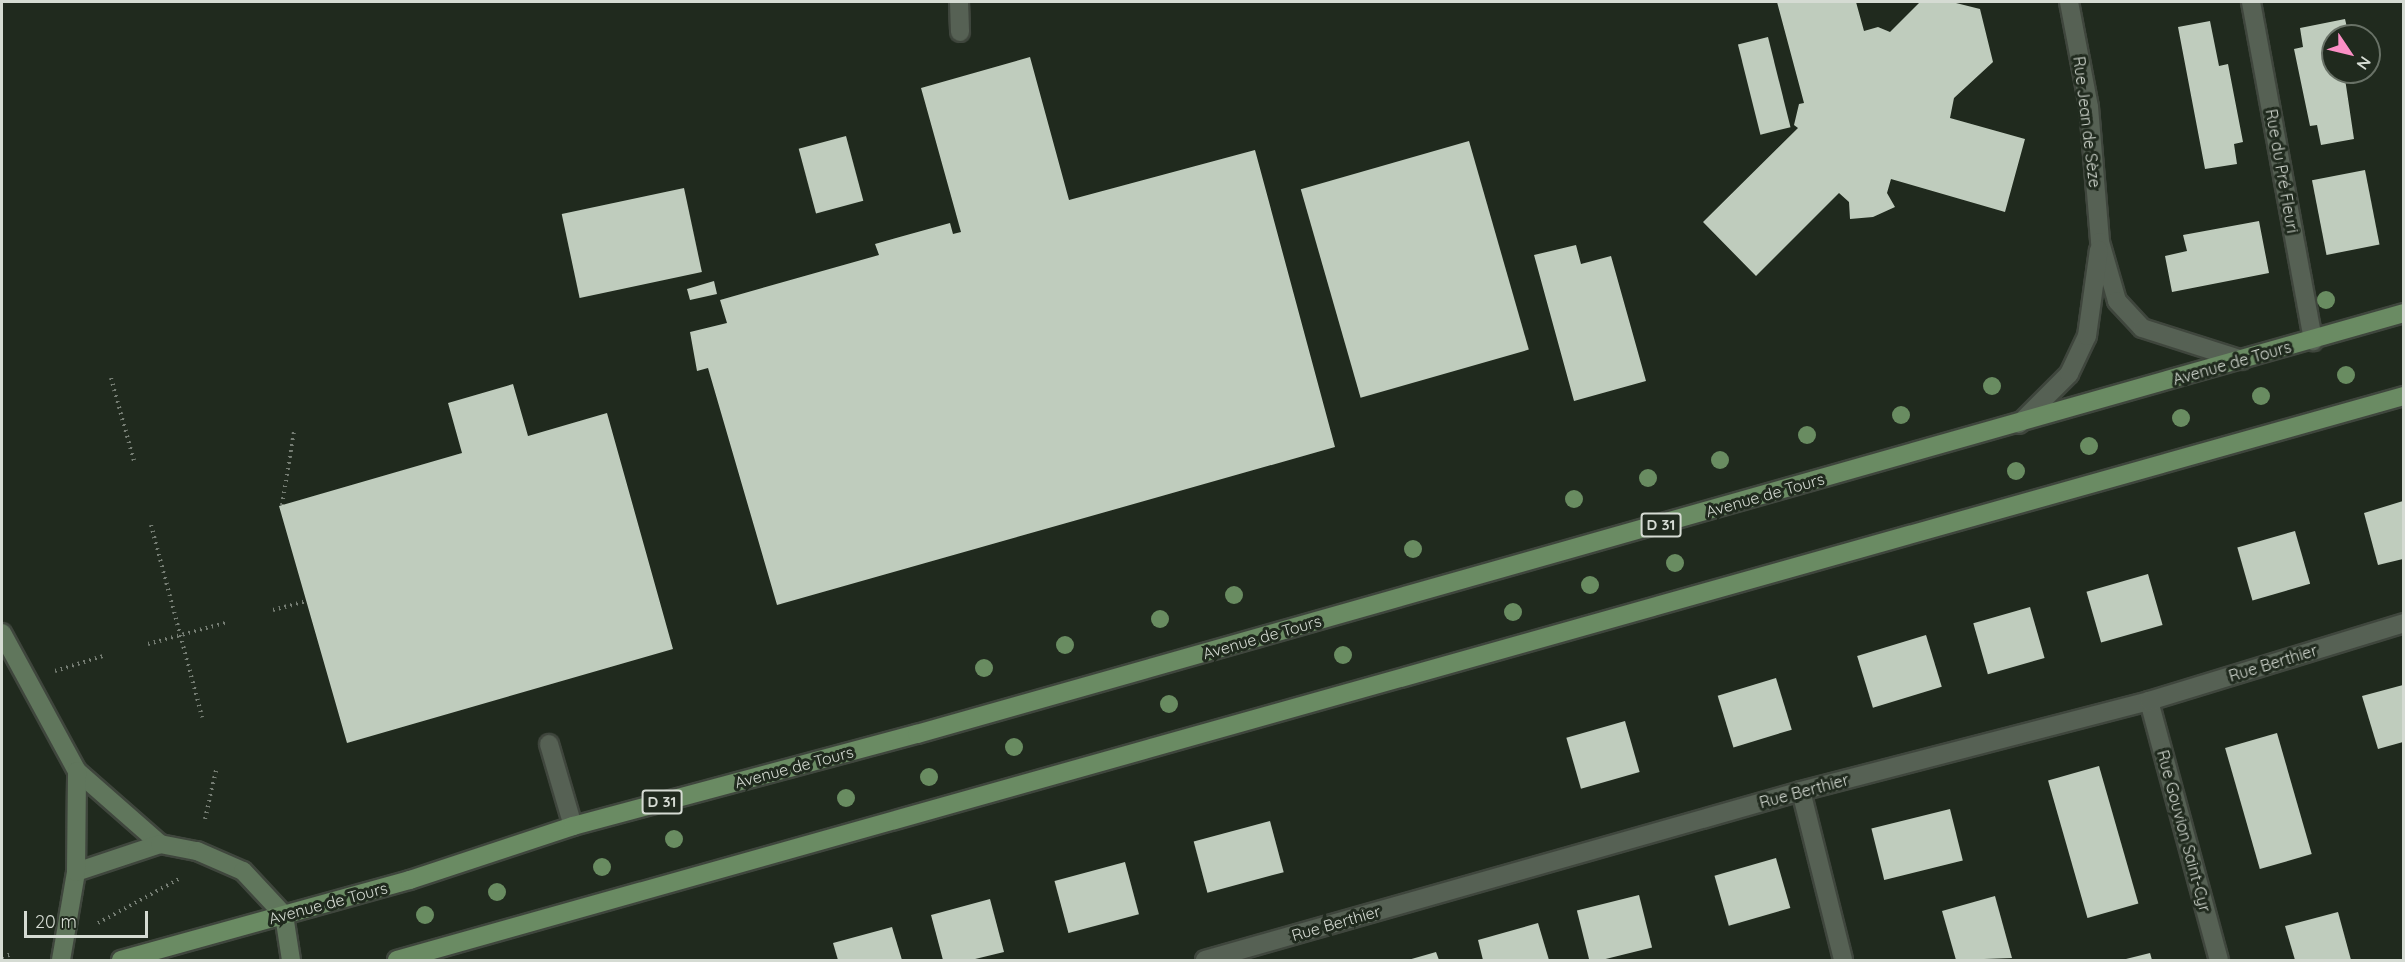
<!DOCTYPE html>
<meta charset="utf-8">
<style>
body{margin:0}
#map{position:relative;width:2405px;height:962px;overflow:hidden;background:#202a1e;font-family:Quicksand,sans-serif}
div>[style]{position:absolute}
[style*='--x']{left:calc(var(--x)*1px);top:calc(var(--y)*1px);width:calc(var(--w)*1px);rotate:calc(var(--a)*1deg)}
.building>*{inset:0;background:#bfccbd;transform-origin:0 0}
.path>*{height:4px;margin-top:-2px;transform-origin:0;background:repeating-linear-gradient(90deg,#757d73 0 1.5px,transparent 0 6px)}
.roads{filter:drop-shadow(2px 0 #3f463d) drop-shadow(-2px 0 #3f463d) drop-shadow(0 2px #3f463d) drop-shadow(0 -2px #3f463d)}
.lane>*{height:18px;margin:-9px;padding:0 9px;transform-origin:9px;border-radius:9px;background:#566154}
.street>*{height:18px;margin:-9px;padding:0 9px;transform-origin:9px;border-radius:9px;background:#566154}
.secondary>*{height:18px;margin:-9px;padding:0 9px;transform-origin:9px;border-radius:9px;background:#60765c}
.primary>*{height:18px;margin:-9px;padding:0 9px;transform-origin:9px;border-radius:9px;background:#6a8b63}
.trees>*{width:18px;height:18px;margin:-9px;border-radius:50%;background:#698c61}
span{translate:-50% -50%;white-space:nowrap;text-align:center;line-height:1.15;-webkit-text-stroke:6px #202a1e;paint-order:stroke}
.shield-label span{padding:2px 4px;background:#202a1e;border:2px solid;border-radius:4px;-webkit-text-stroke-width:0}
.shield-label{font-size:15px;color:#d5dbd3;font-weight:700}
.street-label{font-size:16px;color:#d5dbd3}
.frame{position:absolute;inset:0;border:3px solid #d5dbd3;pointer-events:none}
.north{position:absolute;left:2321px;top:24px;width:60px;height:60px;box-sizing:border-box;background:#202a1e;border:2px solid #687166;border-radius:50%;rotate:125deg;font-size:16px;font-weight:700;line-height:24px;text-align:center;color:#d5dbd3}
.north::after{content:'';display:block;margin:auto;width:21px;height:27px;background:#fb8fc5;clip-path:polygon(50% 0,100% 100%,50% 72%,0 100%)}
.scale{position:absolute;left:24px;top:911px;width:124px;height:27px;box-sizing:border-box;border:3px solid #d5dbd3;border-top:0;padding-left:8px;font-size:18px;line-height:21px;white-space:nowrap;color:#d5dbd3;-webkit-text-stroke:4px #202a1e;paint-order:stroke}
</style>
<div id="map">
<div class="building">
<div style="clip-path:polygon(1777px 2px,1856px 2px,1864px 31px,1878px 27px,1890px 32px,1920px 2px,1952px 2px,1980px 9px,1993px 62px,1954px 98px,1950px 118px,2025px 139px,2005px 212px,1891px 179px,1887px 193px,1895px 207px,1873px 217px,1850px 219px,1849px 202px,1839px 193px,1756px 276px,1703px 222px,1798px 128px,1794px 125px,1799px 104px,1804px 103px)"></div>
<div style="clip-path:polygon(2345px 19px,2349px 36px,2333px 36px,2333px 72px,2344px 72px,2354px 139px,2321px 145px,2317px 125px,2310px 126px,2294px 49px,2303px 47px,2300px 28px)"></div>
<div style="clip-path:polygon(2210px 21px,2219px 66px,2228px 64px,2243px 142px,2234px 144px,2237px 164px,2205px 169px,2178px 27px)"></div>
<div style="left:1768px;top:37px;width:93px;height:31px;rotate:76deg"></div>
<div style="clip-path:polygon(1030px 57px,1069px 200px,1255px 150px,1335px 447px,777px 605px,708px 368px,697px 371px,690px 332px,727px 323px,720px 300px,879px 255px,875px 244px,896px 238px,950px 223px,953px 234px,961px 232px,921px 88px)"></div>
<div style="left:846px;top:136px;width:67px;height:49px;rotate:75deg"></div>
<div style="left:1469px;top:141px;width:217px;height:175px;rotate:74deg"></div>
<div style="left:2365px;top:170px;width:76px;height:54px;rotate:79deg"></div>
<div style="left:684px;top:188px;width:86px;height:125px;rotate:78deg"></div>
<div style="clip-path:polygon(2259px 221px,2269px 273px,2172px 292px,2165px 256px,2187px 251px,2183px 235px)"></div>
<div style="clip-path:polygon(1576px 245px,1581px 264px,1611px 256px,1646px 381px,1574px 401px,1534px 255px)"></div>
<div style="clip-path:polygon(714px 281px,717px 294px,690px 300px,687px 289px)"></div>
<div style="clip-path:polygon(513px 384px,528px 436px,607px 413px,673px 649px,347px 743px,279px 506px,462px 453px,448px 403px)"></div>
<div style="clip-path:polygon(2403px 501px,2403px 559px,2378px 565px,2364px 513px)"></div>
<div style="left:2295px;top:531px;width:55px;height:60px;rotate:74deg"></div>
<div style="left:2148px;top:574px;width:53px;height:64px;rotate:74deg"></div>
<div style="left:2030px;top:607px;width:53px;height:59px;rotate:74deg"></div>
<div style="left:1926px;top:635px;width:54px;height:72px;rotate:73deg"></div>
<div style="left:1776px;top:678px;width:54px;height:61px;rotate:73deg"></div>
<div style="clip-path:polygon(2403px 685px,2403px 742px,2378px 749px,2362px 696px)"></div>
<div style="left:1625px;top:721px;width:53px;height:61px;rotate:74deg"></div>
<div style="left:2277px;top:733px;width:126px;height:54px;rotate:74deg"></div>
<div style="left:2099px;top:766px;width:143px;height:53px;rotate:74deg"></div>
<div style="left:1950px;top:809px;width:53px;height:81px;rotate:76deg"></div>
<div style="left:1270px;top:821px;width:53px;height:79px;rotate:75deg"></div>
<div style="left:1776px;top:858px;width:52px;height:64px;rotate:74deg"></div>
<div style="left:1125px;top:862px;width:54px;height:73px;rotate:75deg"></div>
<div style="left:1639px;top:895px;width:54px;height:64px;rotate:76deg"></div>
<div style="clip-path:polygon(1995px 896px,2012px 958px,1956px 960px,1942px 911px)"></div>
<div style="clip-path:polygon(990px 899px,1004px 952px,971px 960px,943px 960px,931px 915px)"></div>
<div style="clip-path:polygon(2338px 912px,2351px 960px,2295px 960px,2285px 926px)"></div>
<div style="clip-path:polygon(1538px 923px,1549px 960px,1483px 960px,1478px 940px)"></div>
<div style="clip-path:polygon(892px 927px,902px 960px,838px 960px,833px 943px)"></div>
<div style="clip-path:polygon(1436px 952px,1439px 960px,1408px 960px)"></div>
<div style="clip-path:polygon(2150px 953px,2152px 960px,2122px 960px)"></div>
</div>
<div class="path">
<div style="--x:111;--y:378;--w:86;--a:74.5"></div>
<div style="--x:282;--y:505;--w:74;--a:-80.7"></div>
<div style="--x:151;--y:525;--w:199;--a:75.1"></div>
<div style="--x:273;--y:610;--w:34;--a:-15"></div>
<div style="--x:148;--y:644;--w:80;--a:-15.3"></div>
<div style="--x:55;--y:671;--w:50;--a:-17.4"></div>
<div style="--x:205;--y:819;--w:50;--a:-77.3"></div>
<div style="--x:98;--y:923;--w:92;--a:-28.5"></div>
<div style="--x:2;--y:957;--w:10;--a:-17"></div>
</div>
<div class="roads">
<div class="lane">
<div style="--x:549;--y:744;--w:85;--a:73.7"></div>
</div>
<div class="street">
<div style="--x:959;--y:2;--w:30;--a:88"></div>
<div style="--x:2069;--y:2;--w:107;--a:79.2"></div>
<div style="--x:2089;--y:107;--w:135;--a:85.3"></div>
<div style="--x:2100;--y:242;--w:61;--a:73.9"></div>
<div style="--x:2117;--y:301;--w:37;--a:47"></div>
<div style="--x:2142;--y:328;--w:105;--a:17.7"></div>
<div style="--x:2251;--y:2;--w:345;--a:79.6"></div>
<div style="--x:2019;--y:424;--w:71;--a:-45"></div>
<div style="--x:2069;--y:374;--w:42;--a:-64.7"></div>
<div style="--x:2087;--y:336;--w:87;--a:-82.1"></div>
<div style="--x:2149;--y:701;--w:268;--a:74.9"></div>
<div style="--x:1801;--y:791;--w:174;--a:76"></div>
<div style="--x:1205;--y:960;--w:619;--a:-15.83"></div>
<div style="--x:1801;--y:791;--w:359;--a:-14.5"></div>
<div style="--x:2149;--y:701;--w:267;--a:-17"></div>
</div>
<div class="secondary">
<div style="--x:2;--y:633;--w:157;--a:61.5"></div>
<div style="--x:77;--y:771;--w:111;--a:41.3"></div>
<div style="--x:76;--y:872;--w:89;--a:-18.4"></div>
<div style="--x:160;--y:844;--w:38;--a:11"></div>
<div style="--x:197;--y:851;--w:50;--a:23.5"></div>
<div style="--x:243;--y:871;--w:60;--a:47"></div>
<div style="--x:284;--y:915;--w:46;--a:81.2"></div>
<div style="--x:61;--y:960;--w:89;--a:-80.3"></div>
<div style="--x:76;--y:872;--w:101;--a:-89.4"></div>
</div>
<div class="primary">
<div style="--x:121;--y:960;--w:300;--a:-15.5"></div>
<div style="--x:410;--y:880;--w:172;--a:-18.3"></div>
<div style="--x:573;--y:826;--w:356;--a:-15"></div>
<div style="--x:917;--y:734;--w:1545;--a:-15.81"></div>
<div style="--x:397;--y:960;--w:2085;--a:-15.7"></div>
</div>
</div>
<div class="trees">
<div style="left:2326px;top:300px"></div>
<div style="left:2346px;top:375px"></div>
<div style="left:1992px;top:386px"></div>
<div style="left:2261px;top:396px"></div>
<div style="left:1901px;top:415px"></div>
<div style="left:2181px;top:418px"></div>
<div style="left:1807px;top:435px"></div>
<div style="left:2089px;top:446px"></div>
<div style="left:1720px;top:460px"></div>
<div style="left:2016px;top:471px"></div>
<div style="left:1648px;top:478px"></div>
<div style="left:1574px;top:499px"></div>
<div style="left:1413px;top:549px"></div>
<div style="left:1675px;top:563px"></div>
<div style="left:1590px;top:585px"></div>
<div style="left:1234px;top:595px"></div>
<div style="left:1513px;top:612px"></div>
<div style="left:1160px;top:619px"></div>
<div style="left:1065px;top:645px"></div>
<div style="left:1343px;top:655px"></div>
<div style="left:984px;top:668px"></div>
<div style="left:1169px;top:704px"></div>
<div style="left:1014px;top:747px"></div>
<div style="left:929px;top:777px"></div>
<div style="left:846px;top:798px"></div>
<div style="left:674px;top:839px"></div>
<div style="left:602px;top:867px"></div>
<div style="left:497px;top:892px"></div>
<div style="left:425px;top:915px"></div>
</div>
<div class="shield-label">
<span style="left:1661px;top:525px">D 31</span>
<span style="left:662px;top:802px">D 31</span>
</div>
<div class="street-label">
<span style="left:2087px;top:122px;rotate:83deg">Rue Jean de Sèze</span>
<span style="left:2282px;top:171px;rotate:80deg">Rue du Pré Fleuri</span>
<span style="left:2232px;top:363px;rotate:-16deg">Avenue de Tours</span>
<span style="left:1765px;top:495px;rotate:-16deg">Avenue de Tours</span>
<span style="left:1262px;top:637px;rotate:-16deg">Avenue de Tours</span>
<span style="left:2273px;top:663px;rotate:-17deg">Rue Berthier</span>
<span style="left:794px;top:767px;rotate:-15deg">Avenue de Tours</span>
<span style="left:1804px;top:791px;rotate:-15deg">Rue Berthier</span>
<span style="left:2184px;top:831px;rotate:75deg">Rue Gouvion Saint-Cyr</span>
<span style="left:328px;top:903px;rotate:-15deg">Avenue de Tours</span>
<span style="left:1336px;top:923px;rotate:-16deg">Rue Berthier</span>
</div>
<div class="frame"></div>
<div class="north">N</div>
<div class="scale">20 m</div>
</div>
